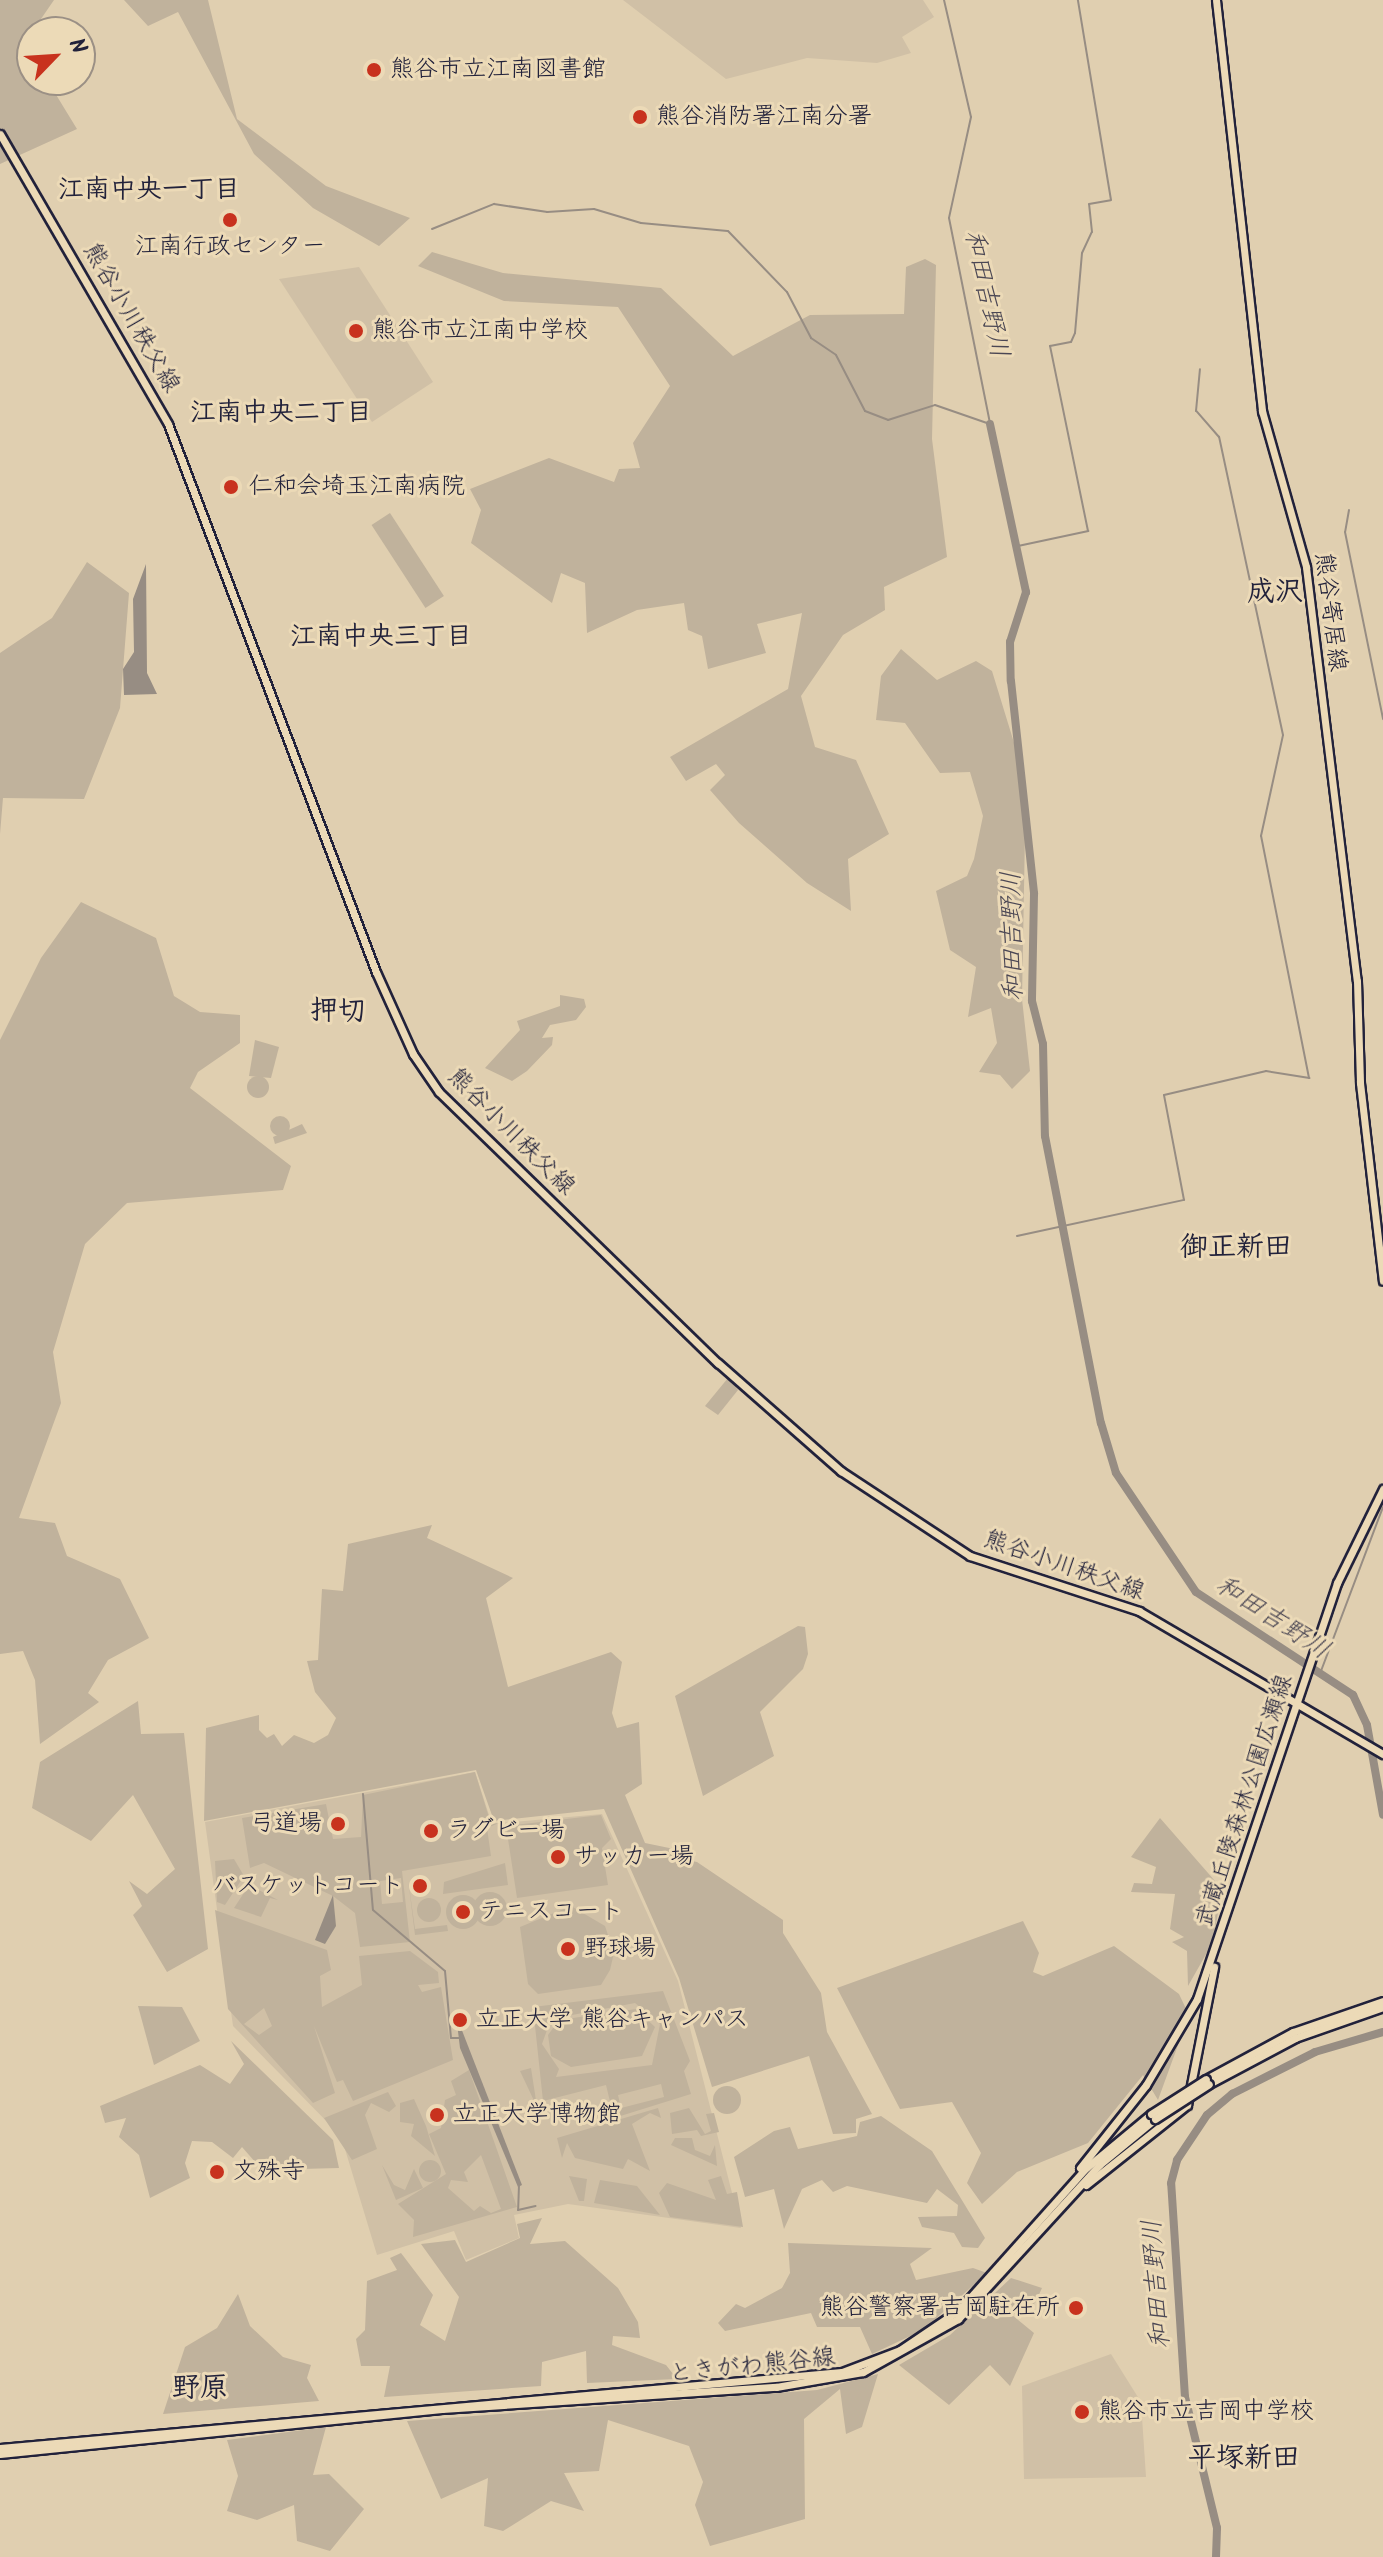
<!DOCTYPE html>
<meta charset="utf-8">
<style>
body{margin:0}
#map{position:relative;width:1383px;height:2557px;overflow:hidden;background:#e0cfb0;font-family:Kalam,"Klee One",sans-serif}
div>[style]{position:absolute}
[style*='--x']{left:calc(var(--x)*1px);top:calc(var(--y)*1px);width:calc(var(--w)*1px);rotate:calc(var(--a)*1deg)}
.built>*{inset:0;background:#d0c0a6}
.green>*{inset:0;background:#c0b29c;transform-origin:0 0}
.round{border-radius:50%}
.water>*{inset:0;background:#978d83}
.stream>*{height:2px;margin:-1px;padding:0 1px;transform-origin:1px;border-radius:1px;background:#978d83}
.river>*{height:8px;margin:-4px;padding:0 4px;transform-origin:4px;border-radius:4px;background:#978d83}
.roads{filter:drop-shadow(2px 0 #22223b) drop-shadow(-2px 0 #22223b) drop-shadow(0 2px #22223b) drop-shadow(0 -2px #22223b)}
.secondary>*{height:7px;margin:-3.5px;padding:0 3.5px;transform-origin:3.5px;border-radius:3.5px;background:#ecdab7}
.primary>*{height:7px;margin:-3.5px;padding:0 3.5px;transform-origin:3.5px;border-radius:3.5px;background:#ecdab7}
.bridges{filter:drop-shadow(2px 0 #22223b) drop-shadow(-2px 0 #22223b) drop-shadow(0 2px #22223b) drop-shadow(0 -2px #22223b)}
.secondary-bridge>*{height:7px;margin:-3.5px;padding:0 3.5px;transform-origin:3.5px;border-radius:3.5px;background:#ecdab7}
.dots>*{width:22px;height:22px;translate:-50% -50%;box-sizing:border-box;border:4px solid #ecdab7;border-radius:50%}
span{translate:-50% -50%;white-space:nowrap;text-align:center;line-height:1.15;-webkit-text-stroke:6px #ecdab7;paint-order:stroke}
.poi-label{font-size:24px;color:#22223b}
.left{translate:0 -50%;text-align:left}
.right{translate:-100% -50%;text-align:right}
.street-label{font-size:24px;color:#22223b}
.neighbourhood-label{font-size:26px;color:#22223b;font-weight:700}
.water-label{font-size:26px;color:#4b4754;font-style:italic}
.quarter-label{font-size:28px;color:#22223b;font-weight:700}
.north{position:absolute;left:16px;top:16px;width:80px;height:80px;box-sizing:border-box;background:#ecdab7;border:2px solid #9b9085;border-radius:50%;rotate:65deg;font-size:22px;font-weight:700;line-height:32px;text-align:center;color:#22223b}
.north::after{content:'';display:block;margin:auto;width:28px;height:36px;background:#c8321e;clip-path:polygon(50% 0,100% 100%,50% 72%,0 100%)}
</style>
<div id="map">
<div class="built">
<div style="clip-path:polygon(623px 0,923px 0,934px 17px,902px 37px,911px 53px,877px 63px,807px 58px,726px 79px)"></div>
<div style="clip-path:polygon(359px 267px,433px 382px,372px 422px,279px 279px)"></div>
<div style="clip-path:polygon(475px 1772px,492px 1824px,602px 1814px,678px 1981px,741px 2228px,568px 2204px,514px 2215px,519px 2238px,466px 2260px,454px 2231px,377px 2255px,341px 2136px,233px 2026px,205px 1822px)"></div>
<div style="clip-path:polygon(1111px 2354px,1141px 2402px,1146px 2477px,1024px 2479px,1022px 2386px)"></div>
</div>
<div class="green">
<div style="clip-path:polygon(0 0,54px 0,32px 32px,32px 80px,47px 80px,77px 129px,0 164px)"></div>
<div style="clip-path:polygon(124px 0,208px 0,237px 119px,326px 186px,410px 218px,379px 246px,313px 208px,254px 154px,178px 12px,148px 26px)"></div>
<div style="clip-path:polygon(432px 252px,503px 273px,661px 288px,733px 356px,810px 315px,904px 314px,906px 267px,925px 259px,936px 265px,932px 439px,947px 557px,884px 587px,885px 610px,843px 635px,801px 696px,815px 747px,856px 760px,889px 834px,848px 859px,851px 911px,807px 883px,739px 823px,710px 790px,725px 775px,716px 764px,686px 781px,670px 757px,788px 689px,802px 613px,757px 624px,766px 653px,708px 669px,702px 636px,688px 630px,684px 603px,637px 610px,587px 633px,585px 583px,561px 573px,552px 603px,471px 543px,481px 510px,470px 489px,549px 458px,614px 482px,619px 469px,640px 468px,633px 443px,670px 386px,618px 307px,504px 301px,418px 266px)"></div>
<div style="left:390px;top:513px;width:99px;height:22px;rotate:57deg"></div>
<div style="clip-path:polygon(87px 562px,129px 593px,120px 708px,84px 799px,3px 798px,0 834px,0 653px,52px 618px)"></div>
<div style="clip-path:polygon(901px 649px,937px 680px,976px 661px,992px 671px,1015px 746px,1025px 833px,1022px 999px,1030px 1071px,1012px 1089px,1000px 1075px,979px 1072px,997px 1043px,991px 1008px,968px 1017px,976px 967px,950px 950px,936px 891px,967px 876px,974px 859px,983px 816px,970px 772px,940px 773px,905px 723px,876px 720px,881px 676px)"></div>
<div style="clip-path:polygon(81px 902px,156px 938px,174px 996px,200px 1012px,240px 1015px,240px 1043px,198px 1072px,190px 1088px,291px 1166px,283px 1190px,127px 1203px,85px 1244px,53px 1352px,61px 1403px,19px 1518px,55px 1523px,67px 1556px,120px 1579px,149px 1638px,108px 1660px,88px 1693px,99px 1702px,40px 1744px,35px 1680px,23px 1651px,0 1654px,0 1040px,41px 958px)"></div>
<div style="clip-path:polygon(560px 995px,584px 999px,586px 1007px,576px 1020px,550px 1025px,542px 1038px,553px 1037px,552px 1045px,527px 1071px,512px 1081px,485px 1068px,520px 1030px,517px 1021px,560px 1006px)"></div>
<div style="clip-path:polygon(255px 1040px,279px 1047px,271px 1078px,249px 1076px)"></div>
<div class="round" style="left:247px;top:1076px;width:22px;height:22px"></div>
<div class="round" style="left:270px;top:1116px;width:20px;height:20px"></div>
<div style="clip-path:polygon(302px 1124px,307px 1133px,275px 1144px,273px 1137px)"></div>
<div style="clip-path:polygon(728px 1378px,738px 1390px,718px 1415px,705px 1406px)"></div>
<div style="clip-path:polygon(432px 1525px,427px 1538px,513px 1578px,486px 1598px,508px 1687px,611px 1652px,622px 1662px,612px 1713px,617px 1728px,639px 1722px,642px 1784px,625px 1795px,645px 1843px,679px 1850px,682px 1859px,697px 1862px,783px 1920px,783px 1933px,821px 1993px,827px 2032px,872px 2114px,856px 2119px,856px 2133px,833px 2134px,809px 2056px,712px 2087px,679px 1978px,604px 1809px,494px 1821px,476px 1770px,204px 1821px,206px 1728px,259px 1715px,259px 1730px,267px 1738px,274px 1734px,282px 1746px,294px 1735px,314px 1743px,328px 1735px,336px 1718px,315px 1692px,307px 1661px,318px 1660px,322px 1589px,343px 1591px,348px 1544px)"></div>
<div style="clip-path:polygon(798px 1626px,805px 1627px,808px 1654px,803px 1669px,760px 1712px,774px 1756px,703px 1796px,675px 1696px)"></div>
<div style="clip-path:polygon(138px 1701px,141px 1734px,184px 1733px,208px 1949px,167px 1972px,133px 1915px,142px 1906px,129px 1881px,147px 1894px,175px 1869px,133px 1795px,91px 1841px,32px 1808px,40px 1762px)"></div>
<div style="clip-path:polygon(evenodd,475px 1772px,491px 1824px,499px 1823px,487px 1828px,491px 1856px,402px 1871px,410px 1942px,360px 1947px,355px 1913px,333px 1896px,264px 1863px,250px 1868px,242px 1818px,326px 1804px,333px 1839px,361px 1837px,363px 1795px,475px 1772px,401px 1878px,403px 1902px,382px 1904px,380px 1881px,401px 1878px)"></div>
<div style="clip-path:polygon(601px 1815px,611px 1839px,602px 1848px,608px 1885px,517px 1898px,506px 1826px)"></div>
<div style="clip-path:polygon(1160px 1818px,1222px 1889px,1213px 1942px,1188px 1986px,1187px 1951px,1172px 1942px,1184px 1937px,1170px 1929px,1175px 1894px,1131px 1892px,1134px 1883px,1152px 1884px,1156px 1867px,1131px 1857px)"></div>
<div style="clip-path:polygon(234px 1859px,244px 1876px,225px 1905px,217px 1902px,215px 1861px)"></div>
<div style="clip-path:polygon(505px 1863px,508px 1885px,443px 1894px,444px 1882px)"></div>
<div style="clip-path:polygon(257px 1873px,249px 1885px,278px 1900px,270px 1898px,261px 1917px,234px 1908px)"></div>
<div style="clip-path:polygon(408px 1879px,415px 1929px,447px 1925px,448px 1931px,415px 1935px)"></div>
<div class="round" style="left:473px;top:1892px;width:34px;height:34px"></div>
<div class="round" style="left:446px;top:1895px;width:34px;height:34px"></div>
<div class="round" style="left:417px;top:1898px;width:24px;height:24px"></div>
<div style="clip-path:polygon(571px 1906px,605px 1926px,614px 1953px,610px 1970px,601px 1985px,538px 1994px,528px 1984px,520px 1927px)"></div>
<div style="clip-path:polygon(evenodd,215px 1910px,327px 1950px,331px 1970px,320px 1976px,322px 2007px,362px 1985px,359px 1956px,410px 1951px,438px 1972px,439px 1983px,418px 1985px,422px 1992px,441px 1987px,453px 2060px,353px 2101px,343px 2080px,337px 2082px,314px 2026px,335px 2093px,313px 2103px,228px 2009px,215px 1910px,264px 2008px,272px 2026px,259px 2035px,244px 2024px,264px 2008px)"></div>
<div style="clip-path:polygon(1023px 1921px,1039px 1953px,1033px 1972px,1043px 1976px,1114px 1946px,1179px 1994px,1189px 2015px,1158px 2100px,1143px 2075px,1088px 2143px,1017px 2172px,982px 2204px,967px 2183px,981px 2153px,952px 2102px,900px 2109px,837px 1988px)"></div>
<div style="clip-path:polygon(evenodd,663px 1991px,690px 2061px,684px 2071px,691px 2094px,614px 2118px,606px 2085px,543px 2101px,533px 2007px,663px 1991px,635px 2003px,660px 2024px,652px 2065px,556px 2077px,559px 2069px,542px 2044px,551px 2019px,635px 2003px,663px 1991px,661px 2084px,664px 2097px,621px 2108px,618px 2095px,661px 2084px)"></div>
<div style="clip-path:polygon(138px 2006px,182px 2007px,200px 2041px,154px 2065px)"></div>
<div style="clip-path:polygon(636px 2009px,655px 2027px,642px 2056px,571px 2067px,551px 2056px,548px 2035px,559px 2020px)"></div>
<div style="clip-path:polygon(231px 2041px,333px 2140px,339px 2168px,262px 2170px,242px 2147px,233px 2158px,212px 2142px,192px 2141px,185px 2163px,190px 2178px,150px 2198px,139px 2155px,119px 2137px,126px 2118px,105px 2123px,100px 2106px,200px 2065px,230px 2084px,244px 2064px)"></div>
<div style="clip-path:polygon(531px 2068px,537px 2107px,520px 2071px)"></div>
<div style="clip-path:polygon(evenodd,469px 2070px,517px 2207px,413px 2237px,414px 2220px,398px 2204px,446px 2174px,429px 2134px,441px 2128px,445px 2100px,456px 2095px,451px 2081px,469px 2070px,481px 2155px,501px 2209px,491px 2213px,480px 2206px,474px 2211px,448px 2188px,451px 2180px,468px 2182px,464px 2172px,481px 2155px)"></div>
<div class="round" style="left:713px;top:2086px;width:28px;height:28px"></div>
<div style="clip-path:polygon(388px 2092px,396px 2106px,389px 2112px,371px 2103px,365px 2115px,377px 2149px,352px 2160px,324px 2118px)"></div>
<div style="clip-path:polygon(414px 2099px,426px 2126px,435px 2156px,411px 2136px,414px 2124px,400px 2122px,400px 2103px)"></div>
<div style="clip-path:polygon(658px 2108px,661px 2118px,650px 2113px,632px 2124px,650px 2171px,628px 2159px,623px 2169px,575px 2158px,567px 2143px,562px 2158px,557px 2138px)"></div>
<div style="clip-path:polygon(689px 2108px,705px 2134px,711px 2131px,706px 2114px,714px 2113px,719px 2132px,701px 2136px,697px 2130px,672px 2134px,670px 2113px)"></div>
<div style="clip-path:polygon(881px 2116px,932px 2151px,985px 2238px,978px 2248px,962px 2247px,954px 2233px,922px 2227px,918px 2217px,957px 2216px,958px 2205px,937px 2189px,927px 2203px,847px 2186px,833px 2192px,822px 2180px,802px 2189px,784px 2229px,774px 2189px,745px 2197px,734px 2157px,774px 2131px,790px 2127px,798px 2149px,857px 2136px,860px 2122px)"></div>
<div style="clip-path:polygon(675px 2138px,692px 2138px,695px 2150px,710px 2156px,715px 2145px,717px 2166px,671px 2145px)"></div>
<div class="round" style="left:419px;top:2160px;width:22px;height:22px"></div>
<div style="clip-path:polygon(382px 2165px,394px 2185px,405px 2190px,414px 2169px,423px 2188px,396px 2200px)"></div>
<div style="clip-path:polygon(569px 2176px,587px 2179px,584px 2201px,579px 2201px)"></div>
<div style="clip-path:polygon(721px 2176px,727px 2194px,737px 2192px,743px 2227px,670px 2217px,659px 2193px,667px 2183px,716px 2200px,708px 2180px)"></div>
<div style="clip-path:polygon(600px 2180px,637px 2186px,660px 2215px,594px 2203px)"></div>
<div style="clip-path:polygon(542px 2218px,530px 2244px,565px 2241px,618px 2288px,638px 2322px,640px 2338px,613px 2336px,612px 2345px,666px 2365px,677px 2379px,587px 2383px,586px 2351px,542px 2362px,541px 2386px,384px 2397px,390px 2366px,361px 2366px,356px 2339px,365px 2330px,367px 2281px,397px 2270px,390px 2258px,401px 2253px,433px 2295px,420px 2325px,445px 2341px,459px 2297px,421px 2244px,455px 2240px,466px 2262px,520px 2238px,517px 2224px)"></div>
<div style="clip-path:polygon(788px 2243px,932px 2248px,910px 2264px,916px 2280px,973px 2268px,987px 2273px,923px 2330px,872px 2354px,860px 2327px,817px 2327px,811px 2313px,725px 2331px,718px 2323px,736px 2304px,745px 2308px,782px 2288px,790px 2273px)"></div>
<div style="clip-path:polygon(1011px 2278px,1042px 2288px,1035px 2303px,1012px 2315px,1034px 2333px,1010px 2386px,990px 2365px,949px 2405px,899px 2365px,950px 2335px)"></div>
<div style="clip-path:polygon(238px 2294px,250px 2326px,283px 2357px,311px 2365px,307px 2378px,319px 2401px,163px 2414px,185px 2347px,217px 2328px)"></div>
<div style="clip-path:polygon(878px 2374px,862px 2427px,846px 2434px,840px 2389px,804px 2419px,805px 2519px,710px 2546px,695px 2505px,703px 2482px,689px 2446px,608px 2420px,599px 2471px,564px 2473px,584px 2511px,551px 2501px,503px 2531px,484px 2526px,488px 2478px,441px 2499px,407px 2421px,817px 2390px)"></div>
<div style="clip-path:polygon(326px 2427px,313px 2475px,329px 2474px,364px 2509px,330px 2551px,297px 2541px,294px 2505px,257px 2520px,227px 2511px,238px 2476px,227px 2440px)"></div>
</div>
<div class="water">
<div style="clip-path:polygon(146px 564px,147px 673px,157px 694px,124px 695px,123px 669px,134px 652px,133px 599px)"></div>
<div style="clip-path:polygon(333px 1895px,336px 1926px,325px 1944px,315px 1940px)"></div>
<div style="clip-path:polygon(456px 2015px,522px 2185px,518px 2187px,460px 2048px)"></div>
</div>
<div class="stream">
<div style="--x:944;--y:0;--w:120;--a:77"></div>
<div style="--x:971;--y:117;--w:103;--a:102.3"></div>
<div style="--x:949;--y:218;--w:209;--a:78.7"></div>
<div style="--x:432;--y:229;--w:67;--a:-22"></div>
<div style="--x:494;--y:204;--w:54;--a:8.6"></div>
<div style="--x:547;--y:212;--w:47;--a:-3.7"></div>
<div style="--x:594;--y:209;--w:49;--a:16.6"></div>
<div style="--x:641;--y:223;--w:87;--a:5.3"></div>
<div style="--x:728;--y:231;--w:85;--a:46"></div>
<div style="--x:787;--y:292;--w:52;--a:62.4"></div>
<div style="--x:811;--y:338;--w:30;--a:34"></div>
<div style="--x:836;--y:355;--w:63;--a:62.6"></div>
<div style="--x:865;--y:411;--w:25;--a:21"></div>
<div style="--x:888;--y:420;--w:49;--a:-17.7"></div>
<div style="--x:935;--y:405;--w:58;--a:19.1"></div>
<div style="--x:1349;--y:510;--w:22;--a:100"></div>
<div style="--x:1345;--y:532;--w:191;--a:78.5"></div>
<div style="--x:1018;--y:546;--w:72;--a:-12.1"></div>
<div style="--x:1088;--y:531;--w:189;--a:-101.6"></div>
<div style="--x:1050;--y:346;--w:21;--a:-11"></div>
<div style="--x:1071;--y:342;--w:10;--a:-66"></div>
<div style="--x:1075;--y:333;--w:80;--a:-85"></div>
<div style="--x:1082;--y:253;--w:23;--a:-65"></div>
<div style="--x:1092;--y:232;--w:28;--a:-96"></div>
<div style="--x:1089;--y:204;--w:22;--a:-10"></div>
<div style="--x:1111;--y:200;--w:203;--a:-99.4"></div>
<div style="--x:1017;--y:1236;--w:171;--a:-12.2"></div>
<div style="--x:1184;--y:1200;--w:107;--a:-100.8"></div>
<div style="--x:1164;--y:1095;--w:105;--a:-13.2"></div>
<div style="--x:1266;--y:1071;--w:44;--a:9.2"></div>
<div style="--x:1309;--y:1078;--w:247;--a:-101.2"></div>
<div style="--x:1261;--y:836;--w:103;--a:-77.7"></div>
<div style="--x:1283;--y:735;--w:305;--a:-102.1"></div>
<div style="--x:1219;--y:437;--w:35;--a:-131"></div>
<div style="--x:1196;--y:411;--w:42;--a:-84.6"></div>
<div style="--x:1321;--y:1671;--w:175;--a:-69.3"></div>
<div style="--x:363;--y:1794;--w:116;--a:85.1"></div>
<div style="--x:373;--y:1910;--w:94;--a:40.3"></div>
<div style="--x:445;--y:1971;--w:67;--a:84.9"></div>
<div style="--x:451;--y:2038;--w:9;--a:0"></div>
<div style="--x:519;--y:2185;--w:25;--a:92"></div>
<div style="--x:518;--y:2210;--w:18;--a:-13"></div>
</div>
<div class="river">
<div style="--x:990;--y:424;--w:172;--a:77.9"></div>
<div style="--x:1026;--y:592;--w:52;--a:107.7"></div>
<div style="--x:1010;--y:642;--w:39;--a:89"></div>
<div style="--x:1011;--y:681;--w:214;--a:83.8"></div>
<div style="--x:1034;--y:894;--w:107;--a:91.1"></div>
<div style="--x:1032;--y:1001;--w:44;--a:75.7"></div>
<div style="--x:1043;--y:1044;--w:92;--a:88.8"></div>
<div style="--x:1045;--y:1136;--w:292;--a:79"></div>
<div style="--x:1101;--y:1423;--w:52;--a:73.3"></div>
<div style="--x:1116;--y:1473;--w:143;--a:56.1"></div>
<div style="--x:1196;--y:1592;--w:188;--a:33.3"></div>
<div style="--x:1353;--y:1695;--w:33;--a:65"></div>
<div style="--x:1367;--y:1725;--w:91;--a:79.9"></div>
<div style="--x:1216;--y:2557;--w:29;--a:-88"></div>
<div style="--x:1217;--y:2528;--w:135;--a:-103.7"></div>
<div style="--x:1185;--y:2397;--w:214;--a:-93.7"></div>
<div style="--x:1171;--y:2183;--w:24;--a:-75"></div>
<div style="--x:1177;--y:2160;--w:54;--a:-56.3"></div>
<div style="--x:1207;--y:2115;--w:33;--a:-40"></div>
<div style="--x:1232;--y:2094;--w:93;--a:-26.8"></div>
<div style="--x:1315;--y:2052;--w:71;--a:-16.4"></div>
</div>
<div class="roads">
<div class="secondary">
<div style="--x:1206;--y:2079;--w:99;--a:-28.4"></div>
<div style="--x:1293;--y:2032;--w:95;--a:-19"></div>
<div style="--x:1209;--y:2084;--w:98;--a:-28.1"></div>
<div style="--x:1295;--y:2038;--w:93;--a:-19.4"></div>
<div style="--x:1080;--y:2168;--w:106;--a:-51.5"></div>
<div style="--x:1146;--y:2085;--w:100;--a:-59.3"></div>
<div style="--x:1197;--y:1999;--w:439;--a:-71.4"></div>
<div style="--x:1337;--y:1583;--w:105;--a:-63.9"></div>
<div style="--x:1086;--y:2185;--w:129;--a:-38.4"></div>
<div style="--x:1187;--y:2105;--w:141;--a:-78.9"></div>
<div style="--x:0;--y:2448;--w:845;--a:-5.16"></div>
<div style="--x:842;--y:2372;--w:62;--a:-20.8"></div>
<div style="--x:900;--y:2350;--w:71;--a:-34.1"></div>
<div style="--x:959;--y:2310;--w:191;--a:-48.2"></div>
<div style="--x:1086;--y:2168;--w:85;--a:-39.7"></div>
<div style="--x:0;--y:2454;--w:444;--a:-5.8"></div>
<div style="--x:442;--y:2409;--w:335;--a:-3.8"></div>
<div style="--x:776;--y:2387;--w:88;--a:-9.8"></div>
<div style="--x:863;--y:2372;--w:109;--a:-29.2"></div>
<div style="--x:958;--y:2319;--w:209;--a:-47.5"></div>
<div style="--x:1099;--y:2165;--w:72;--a:-39.4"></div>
</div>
<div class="primary">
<div style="--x:1216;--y:0;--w:414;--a:83.6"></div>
<div style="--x:1262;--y:411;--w:162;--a:74.2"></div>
<div style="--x:1306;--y:567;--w:417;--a:83"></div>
<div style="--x:1357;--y:981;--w:102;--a:88.3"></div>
<div style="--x:1360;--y:1083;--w:199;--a:83.4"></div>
<div style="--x:0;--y:134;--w:335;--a:59.9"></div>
<div style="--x:168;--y:424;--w:586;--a:69.22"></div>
<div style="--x:376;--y:972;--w:90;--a:65.7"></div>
<div style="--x:413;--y:1054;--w:46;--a:55.6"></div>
<div style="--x:439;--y:1092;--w:389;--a:44.2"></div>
<div style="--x:718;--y:1363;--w:164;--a:41.3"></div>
<div style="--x:841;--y:1471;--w:154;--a:33.4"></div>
<div style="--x:970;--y:1556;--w:178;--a:18"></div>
<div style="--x:1139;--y:1611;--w:283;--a:30.4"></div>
</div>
</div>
<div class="bridges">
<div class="secondary-bridge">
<div style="--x:1151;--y:2114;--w:65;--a:-32.5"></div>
<div style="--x:1155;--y:2119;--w:64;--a:-32.9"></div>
</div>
</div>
<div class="dots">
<div style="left:374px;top:70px;background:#c8321e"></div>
<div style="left:640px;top:117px;background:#c8321e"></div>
<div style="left:230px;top:220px;background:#c8321e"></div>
<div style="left:356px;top:331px;background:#c8321e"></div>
<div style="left:231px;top:487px;background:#c8321e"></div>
<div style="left:338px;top:1824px;background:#c8321e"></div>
<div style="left:431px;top:1831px;background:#c8321e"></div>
<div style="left:558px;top:1857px;background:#c8321e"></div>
<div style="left:420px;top:1886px;background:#c8321e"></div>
<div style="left:463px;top:1912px;background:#c8321e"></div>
<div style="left:568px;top:1949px;background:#c8321e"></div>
<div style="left:460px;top:2020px;background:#c8321e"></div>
<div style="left:437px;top:2115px;background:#c8321e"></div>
<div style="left:217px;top:2172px;background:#c8321e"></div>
<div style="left:1076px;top:2308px;background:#c8321e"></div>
<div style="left:1082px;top:2412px;background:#c8321e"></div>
</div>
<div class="poi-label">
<span class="left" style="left:390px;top:70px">熊谷市立江南図書館</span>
<span class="left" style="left:656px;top:117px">熊谷消防署江南分署</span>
<span style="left:230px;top:247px">江南行政センター</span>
<span class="left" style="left:372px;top:331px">熊谷市立江南中学校</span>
<span class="left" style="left:249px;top:487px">仁和会埼玉江南病院</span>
<span class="right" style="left:322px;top:1824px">弓道場</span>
<span class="left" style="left:447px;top:1831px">ラグビー場</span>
<span class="left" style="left:574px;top:1857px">サッカー場</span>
<span class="right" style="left:404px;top:1886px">バスケットコート</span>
<span class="left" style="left:479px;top:1912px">テニスコート</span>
<span class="left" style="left:584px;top:1949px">野球場</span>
<span class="left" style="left:476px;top:2020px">立正大学 熊谷キャンパス</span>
<span class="left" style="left:453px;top:2115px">立正大学博物館</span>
<span class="left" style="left:233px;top:2172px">文殊寺</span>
<span class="right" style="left:1060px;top:2308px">熊谷警察署吉岡駐在所</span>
<span class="left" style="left:1098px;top:2412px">熊谷市立吉岡中学校</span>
</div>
<div class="street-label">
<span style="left:131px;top:318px;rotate:60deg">熊谷小川秩父線</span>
<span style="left:1330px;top:612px;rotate:83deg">熊谷寄居線</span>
<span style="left:511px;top:1132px;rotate:45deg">熊谷小川秩父線</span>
<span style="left:1064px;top:1566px;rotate:19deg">熊谷小川秩父線</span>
<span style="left:1245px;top:1801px;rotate:-72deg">武蔵丘陵森林公園広瀬線</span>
<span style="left:752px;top:2366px;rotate:-6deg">ときがわ熊谷線</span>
</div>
<div class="neighbourhood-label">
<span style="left:149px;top:191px">江南中央一丁目</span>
<span style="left:281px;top:414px">江南中央二丁目</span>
<span style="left:381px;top:638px">江南中央三丁目</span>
</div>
<div class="water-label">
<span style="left:985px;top:294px;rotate:78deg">和田吉野川</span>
<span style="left:1014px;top:936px;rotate:-91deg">和田吉野川</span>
<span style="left:1272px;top:1619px;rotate:33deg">和田吉野川</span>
<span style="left:1158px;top:2284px;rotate:-94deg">和田吉野川</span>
</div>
<div class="quarter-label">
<span style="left:1275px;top:593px">成沢</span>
<span style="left:338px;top:1012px">押切</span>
<span style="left:1236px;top:1248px">御正新田</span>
<span style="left:200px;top:2389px">野原</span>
<span style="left:1244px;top:2459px">平塚新田</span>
</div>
<div class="north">N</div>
</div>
